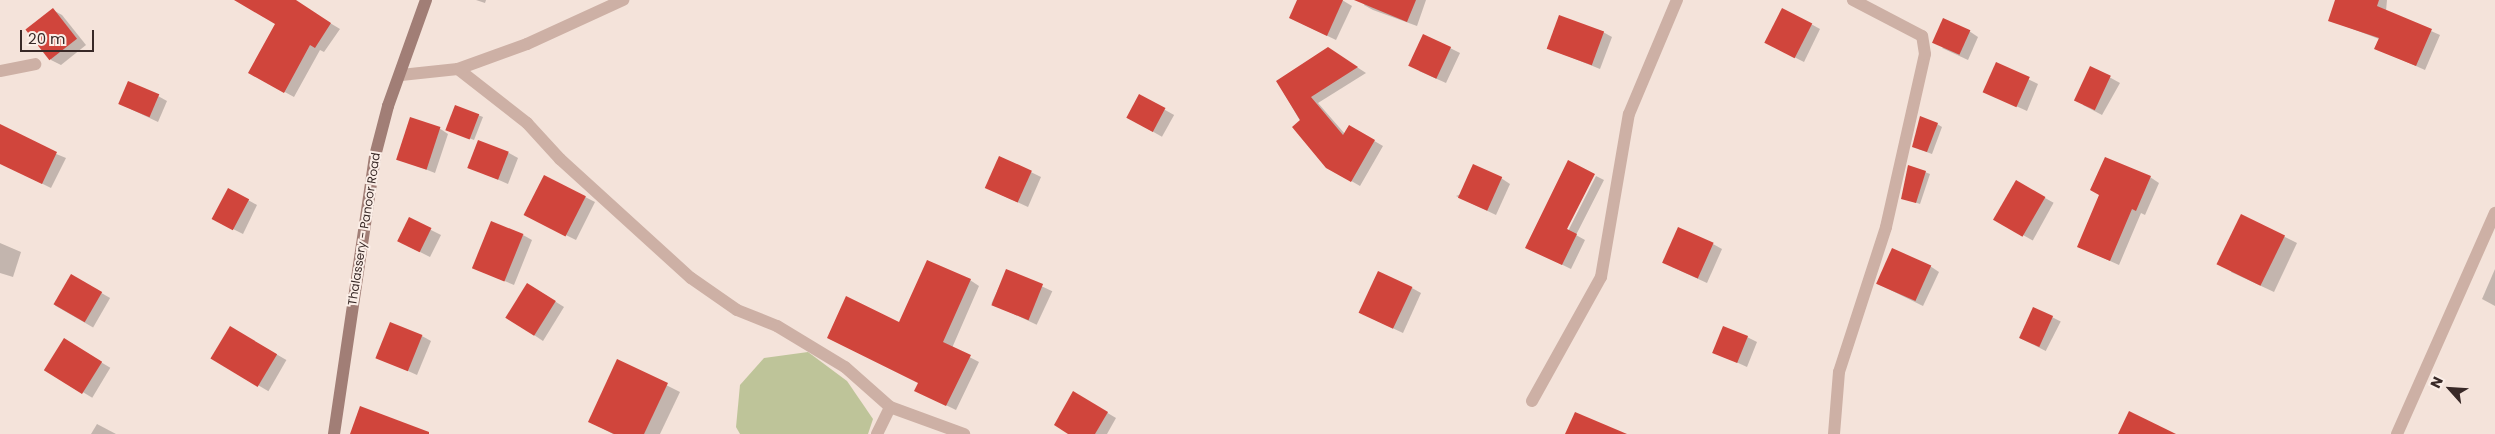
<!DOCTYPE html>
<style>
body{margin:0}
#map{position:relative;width:2495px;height:434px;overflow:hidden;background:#f4e3da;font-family:Poppins,sans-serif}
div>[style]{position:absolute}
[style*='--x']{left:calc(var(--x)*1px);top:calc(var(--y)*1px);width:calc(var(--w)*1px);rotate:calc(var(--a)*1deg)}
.green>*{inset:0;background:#bec499}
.shadow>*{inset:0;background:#0003;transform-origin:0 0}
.building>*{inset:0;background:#d0453c;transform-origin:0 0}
.minor>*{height:12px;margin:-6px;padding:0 6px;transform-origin:6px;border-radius:6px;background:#cdb0a5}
.secondary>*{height:12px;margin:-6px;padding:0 6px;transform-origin:6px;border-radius:6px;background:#a17e76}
span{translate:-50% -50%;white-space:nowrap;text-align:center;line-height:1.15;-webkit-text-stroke:4px #fbeee7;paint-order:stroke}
.street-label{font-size:12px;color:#382927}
.north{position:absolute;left:2425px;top:364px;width:50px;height:50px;-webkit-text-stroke:4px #fbeee7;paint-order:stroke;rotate:296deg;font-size:14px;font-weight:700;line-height:20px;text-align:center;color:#382927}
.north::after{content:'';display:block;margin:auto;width:18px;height:22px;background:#382927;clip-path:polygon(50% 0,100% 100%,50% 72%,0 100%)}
.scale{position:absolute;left:20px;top:30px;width:74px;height:22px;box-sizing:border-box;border:2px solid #382927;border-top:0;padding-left:6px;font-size:15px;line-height:18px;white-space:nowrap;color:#382927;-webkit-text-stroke:4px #fbeee7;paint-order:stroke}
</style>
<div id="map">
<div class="green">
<div style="clip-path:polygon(808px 352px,847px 381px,873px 419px,868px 434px,740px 434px,736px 427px,740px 385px,764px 358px)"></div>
</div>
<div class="shadow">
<div style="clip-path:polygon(236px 0,292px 0,340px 29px,324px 52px,320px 50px,294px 97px,250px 73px,277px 24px)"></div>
<div style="clip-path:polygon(476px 0,486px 0,485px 3px)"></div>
<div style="clip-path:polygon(1298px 0,1342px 0,1352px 6px,1336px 40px,1290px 18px)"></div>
<div style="clip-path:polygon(1366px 0,1426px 0,1417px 26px,1373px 10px,1364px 5px)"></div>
<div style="clip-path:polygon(2336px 0,2387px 0,2386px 11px,2440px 35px,2425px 70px,2375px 48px,2379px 39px,2329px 20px)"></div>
<div style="clip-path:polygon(53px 10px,62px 15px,86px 45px,61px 65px,51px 60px)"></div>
<div style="clip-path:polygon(1811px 24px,1820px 29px,1804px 62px,1776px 48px)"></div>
<div style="clip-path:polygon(1969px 31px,1978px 37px,1968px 60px,1942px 48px)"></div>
<div style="clip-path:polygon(1603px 32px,1612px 37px,1600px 69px,1548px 48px)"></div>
<div style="clip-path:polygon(1450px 48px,1460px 53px,1446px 83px,1419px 71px)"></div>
<div style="clip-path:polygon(1337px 54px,1366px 73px,1318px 103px,1345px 134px,1350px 127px,1383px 146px,1360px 186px,1327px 167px,1277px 81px)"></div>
<div style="clip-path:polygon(1997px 64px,2038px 84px,2027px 111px,1994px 96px)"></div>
<div style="clip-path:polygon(2091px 67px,2120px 83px,2102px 115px,2083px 105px)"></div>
<div style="clip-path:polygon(158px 96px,167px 101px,158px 122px,120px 104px)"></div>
<div style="left:1140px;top:96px;width:39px;height:25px;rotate:29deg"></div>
<div style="clip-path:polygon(478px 115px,483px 117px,474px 140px,448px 130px)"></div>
<div style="clip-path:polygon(1937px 124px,1942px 127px,1932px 154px,1918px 149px)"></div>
<div style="clip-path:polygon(439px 128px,448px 134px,435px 173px,397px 158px)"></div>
<div style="clip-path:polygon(0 131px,66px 158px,51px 188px,0 163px)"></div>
<div style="clip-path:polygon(509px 153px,518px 158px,508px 184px,469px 167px)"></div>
<div style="clip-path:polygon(1000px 157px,1041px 177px,1028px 207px,995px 192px)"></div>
<div style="clip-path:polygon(1925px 172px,1930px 174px,1920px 204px,1902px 198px)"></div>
<div style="clip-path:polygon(544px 176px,595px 202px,576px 240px,535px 220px)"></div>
<div style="clip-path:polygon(1596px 176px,1604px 180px,1576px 235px,1585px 240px,1571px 269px,1536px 252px,1566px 235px)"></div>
<div style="clip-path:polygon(2150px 177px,2159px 183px,2145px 215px,2141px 213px,2119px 265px,2079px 247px)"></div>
<div style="clip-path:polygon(1501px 178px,1510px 184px,1496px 215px,1456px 196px)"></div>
<div style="left:2016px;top:182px;width:43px;height:43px;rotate:29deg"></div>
<div style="clip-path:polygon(248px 200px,257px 205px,243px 234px,223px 224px)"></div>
<div style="clip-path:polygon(2242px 216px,2297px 243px,2274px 292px,2231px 272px)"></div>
<div style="clip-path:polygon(409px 219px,441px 235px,430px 257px,408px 246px)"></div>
<div style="clip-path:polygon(523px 235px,532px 240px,514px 285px,483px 272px)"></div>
<div style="clip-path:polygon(0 243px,21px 252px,13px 277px,0 273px)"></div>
<div style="clip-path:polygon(1713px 244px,1722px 249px,1707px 283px,1672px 267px)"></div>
<div style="clip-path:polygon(1930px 266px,1939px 272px,1923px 306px,1878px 284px)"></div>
<div style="clip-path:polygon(2495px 269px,2495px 306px,2482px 299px)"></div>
<div style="left:1007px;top:270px;width:50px;height:37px;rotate:25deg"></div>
<div style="left:72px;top:276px;width:44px;height:34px;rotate:30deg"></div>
<div style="clip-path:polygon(970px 280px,979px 286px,952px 348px,979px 362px,956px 410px,925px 395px,900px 323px)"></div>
<div style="clip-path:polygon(1412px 288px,1421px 293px,1403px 333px,1369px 317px)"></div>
<div style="clip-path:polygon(537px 290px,564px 307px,543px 341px,534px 335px)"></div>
<div style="left:2034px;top:308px;width:30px;height:33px;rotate:27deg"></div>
<div style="left:231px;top:328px;width:64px;height:36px;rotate:30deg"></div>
<div style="clip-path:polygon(422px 336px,431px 341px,417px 375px,377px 357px)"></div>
<div style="clip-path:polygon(1747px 337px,1757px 342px,1747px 367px,1714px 352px)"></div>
<div style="left:64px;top:340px;width:54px;height:35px;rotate:31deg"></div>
<div style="clip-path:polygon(618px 361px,680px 392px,660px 434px,613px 434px,590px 422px)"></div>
<div style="clip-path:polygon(1074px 393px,1116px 418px,1107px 434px,1071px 434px)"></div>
<div style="clip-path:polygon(97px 424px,116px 434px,91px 434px)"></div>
</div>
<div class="building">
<div style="clip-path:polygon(234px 0,296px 0,331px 23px,315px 48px,310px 45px,284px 93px,248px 73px,275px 24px)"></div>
<div style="clip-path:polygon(1297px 0,1343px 0,1327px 36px,1289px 18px)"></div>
<div style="clip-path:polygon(1354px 0,1416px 0,1407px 22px)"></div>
<div style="clip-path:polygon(2335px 0,2379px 0,2377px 6px,2432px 29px,2416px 66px,2374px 49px,2379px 38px,2328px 21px)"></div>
<div style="left:53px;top:8px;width:39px;height:35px;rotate:52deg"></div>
<div style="left:1782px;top:8px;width:34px;height:39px;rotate:27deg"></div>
<div style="left:1559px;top:15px;width:48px;height:36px;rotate:20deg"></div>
<div style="left:1943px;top:18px;width:30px;height:27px;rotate:24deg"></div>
<div style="left:1423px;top:34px;width:31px;height:35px;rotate:25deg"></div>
<div style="clip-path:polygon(1328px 47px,1358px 67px,1311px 97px,1343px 135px,1349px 125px,1375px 140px,1351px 182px,1326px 168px,1292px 127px,1300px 120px,1276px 81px)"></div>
<div style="left:1996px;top:62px;width:37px;height:33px;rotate:24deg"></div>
<div style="left:2090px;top:66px;width:23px;height:38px;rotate:25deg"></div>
<div style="left:128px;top:81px;width:34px;height:25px;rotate:23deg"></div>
<div style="left:1139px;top:94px;width:30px;height:27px;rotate:28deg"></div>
<div style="left:455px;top:105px;width:26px;height:27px;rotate:21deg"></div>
<div style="clip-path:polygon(1920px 116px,1938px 123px,1927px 152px,1912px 147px)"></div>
<div style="left:410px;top:117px;width:32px;height:45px;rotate:18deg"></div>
<div style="clip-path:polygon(0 124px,57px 152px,42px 184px,0 164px)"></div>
<div style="left:478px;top:140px;width:33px;height:30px;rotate:21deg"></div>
<div style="left:999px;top:156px;width:36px;height:35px;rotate:24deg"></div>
<div style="clip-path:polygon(2105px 157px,2151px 176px,2136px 211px,2132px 209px,2110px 261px,2077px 247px,2099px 195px,2090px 190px)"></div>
<div style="clip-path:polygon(1568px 160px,1595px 174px,1567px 229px,1577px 234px,1562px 265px,1525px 248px)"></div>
<div style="left:1473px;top:164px;width:32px;height:37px;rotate:24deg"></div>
<div style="clip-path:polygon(1908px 165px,1926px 171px,1916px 203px,1901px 199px)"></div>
<div style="left:544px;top:175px;width:47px;height:45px;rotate:27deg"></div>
<div style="left:2016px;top:180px;width:34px;height:46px;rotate:30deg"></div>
<div style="left:228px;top:188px;width:24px;height:35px;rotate:28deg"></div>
<div style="left:2241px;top:214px;width:49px;height:56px;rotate:26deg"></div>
<div style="left:409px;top:217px;width:25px;height:27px;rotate:26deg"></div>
<div style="left:491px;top:221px;width:35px;height:51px;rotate:22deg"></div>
<div style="left:1678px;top:227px;width:39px;height:39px;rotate:24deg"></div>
<div style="left:1892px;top:248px;width:43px;height:39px;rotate:24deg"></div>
<div style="clip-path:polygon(927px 260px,971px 279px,943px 342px,971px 355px,946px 406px,914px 391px,918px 383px,827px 338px,846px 296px,899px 322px)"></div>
<div style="left:1006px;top:269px;width:40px;height:39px;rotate:22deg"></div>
<div style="left:1378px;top:271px;width:38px;height:46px;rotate:25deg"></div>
<div style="left:71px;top:274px;width:36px;height:35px;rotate:30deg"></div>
<div style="left:527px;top:283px;width:34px;height:41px;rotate:32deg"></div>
<div style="left:2033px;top:307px;width:22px;height:34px;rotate:24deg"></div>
<div style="left:390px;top:322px;width:35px;height:39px;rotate:22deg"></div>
<div style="left:230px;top:326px;width:55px;height:38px;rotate:31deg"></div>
<div style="left:1723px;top:326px;width:27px;height:29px;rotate:22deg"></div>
<div style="left:64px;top:338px;width:45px;height:38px;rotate:32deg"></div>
<div style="clip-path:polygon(617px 359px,668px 383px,644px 434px,614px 434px,588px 422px)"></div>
<div style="clip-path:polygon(1073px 391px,1108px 412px,1095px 434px,1068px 434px,1054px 425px)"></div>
<div style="clip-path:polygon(360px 406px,429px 432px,429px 434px,350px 434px)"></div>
<div style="clip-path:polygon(2129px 411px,2176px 434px,2118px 434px)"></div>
<div style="clip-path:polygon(1575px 412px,1627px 434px,1565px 434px)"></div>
</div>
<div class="minor">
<div style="--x:458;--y:69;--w:88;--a:38"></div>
<div style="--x:527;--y:123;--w:49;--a:47.5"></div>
<div style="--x:560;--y:159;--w:177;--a:42.3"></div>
<div style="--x:691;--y:278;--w:56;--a:34.8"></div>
<div style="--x:737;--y:310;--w:43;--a:21.8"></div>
<div style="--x:777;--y:326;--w:79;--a:31.1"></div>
<div style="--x:845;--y:367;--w:60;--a:41.6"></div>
<div style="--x:890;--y:407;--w:79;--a:20"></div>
<div style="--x:0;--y:71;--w:36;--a:-11"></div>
<div style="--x:401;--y:75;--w:57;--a:-6"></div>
<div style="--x:458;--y:69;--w:73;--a:-19.9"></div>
<div style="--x:527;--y:44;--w:106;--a:-24.6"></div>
<div style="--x:1532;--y:401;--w:142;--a:-60.9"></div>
<div style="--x:1601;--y:277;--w:165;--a:-80.3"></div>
<div style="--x:1629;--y:114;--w:124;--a:-67.2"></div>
<div style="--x:877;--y:434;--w:30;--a:-64"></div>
<div style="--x:1834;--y:434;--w:62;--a:-85.4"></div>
<div style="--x:1839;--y:372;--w:152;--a:-72"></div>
<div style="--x:1886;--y:227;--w:177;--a:-77.3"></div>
<div style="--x:1925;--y:54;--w:18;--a:-99"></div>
<div style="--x:1922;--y:36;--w:78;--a:-152.4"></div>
<div style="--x:2397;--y:434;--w:242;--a:-66.1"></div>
</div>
<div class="secondary">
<div style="--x:334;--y:434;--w:281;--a:-81.6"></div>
<div style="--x:375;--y:156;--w:52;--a:-75.4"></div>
<div style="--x:388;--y:106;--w:113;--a:-70.3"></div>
</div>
<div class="street-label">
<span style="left:364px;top:229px;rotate:-81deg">Thalassery - Panoor Road</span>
</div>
<div class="north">N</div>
<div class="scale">20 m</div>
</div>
